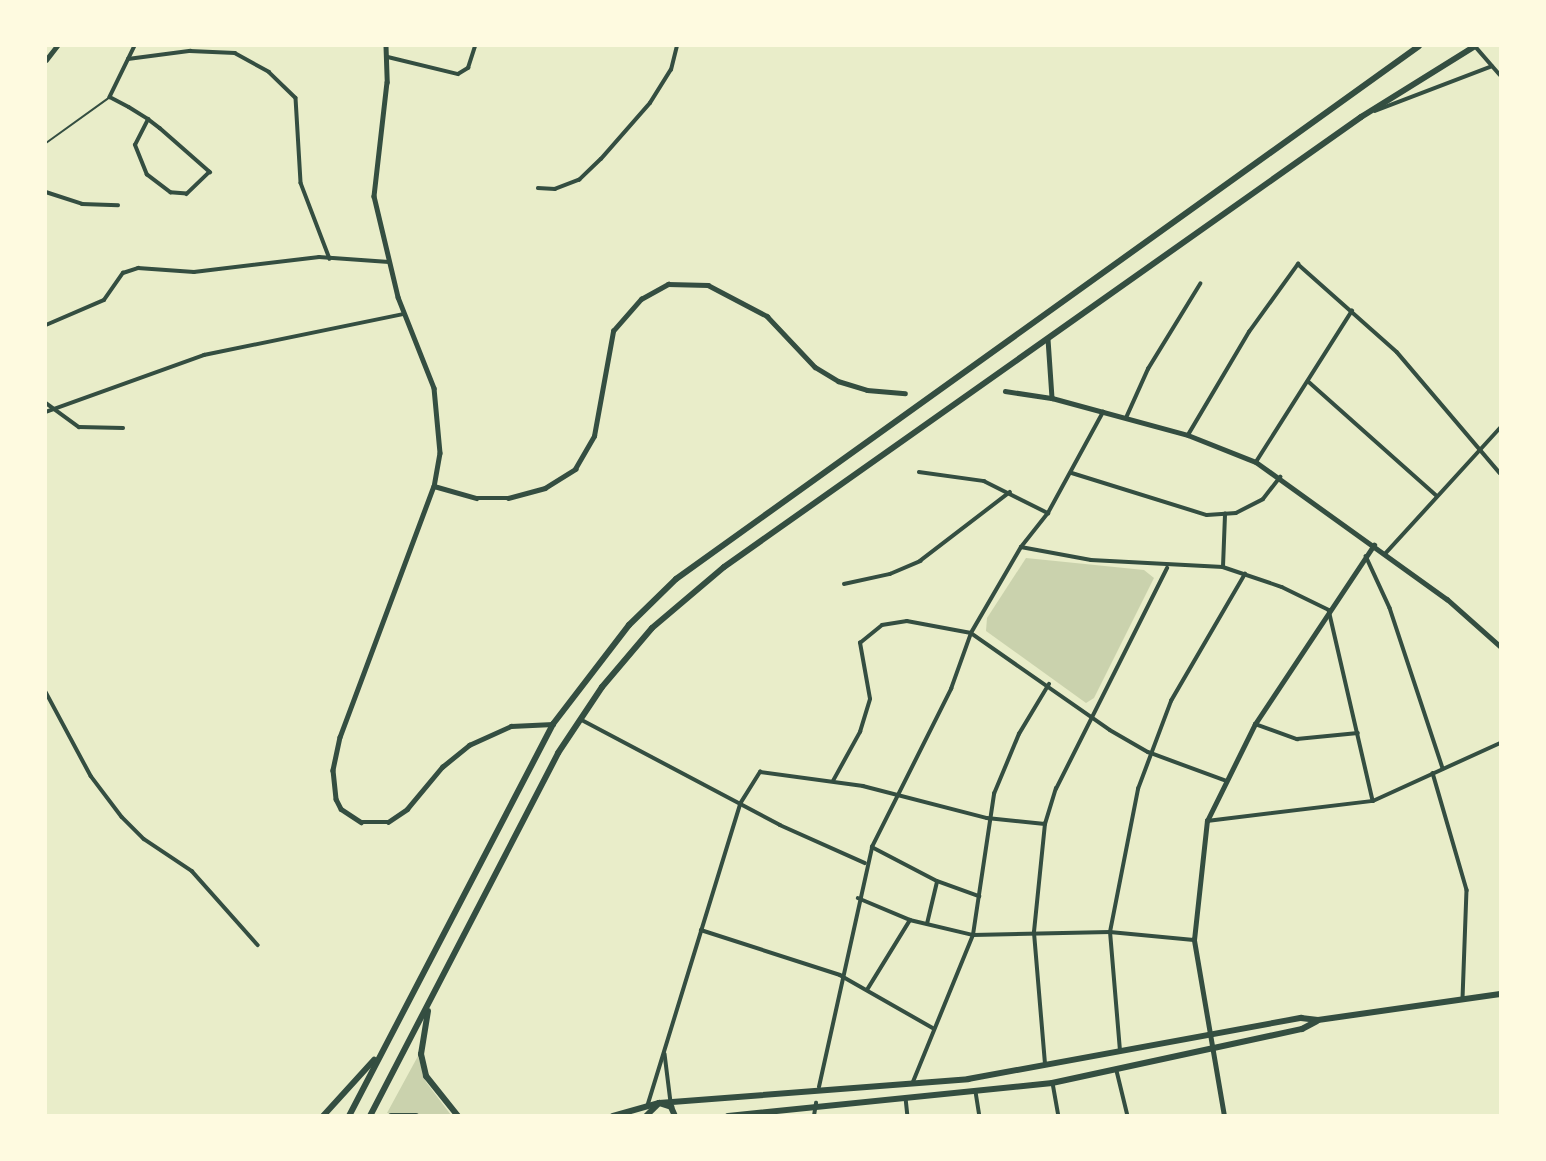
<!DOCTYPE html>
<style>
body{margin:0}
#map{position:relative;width:1546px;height:1161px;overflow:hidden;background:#e9edc9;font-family:"Asap Condensed",sans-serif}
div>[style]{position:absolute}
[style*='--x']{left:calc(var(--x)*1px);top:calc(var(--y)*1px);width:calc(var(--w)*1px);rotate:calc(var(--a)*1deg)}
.green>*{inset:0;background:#cad2ad}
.service>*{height:2px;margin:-1px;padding:0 1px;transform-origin:1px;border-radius:1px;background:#344e41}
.minor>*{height:3.5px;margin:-1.75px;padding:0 1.75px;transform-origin:1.75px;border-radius:1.75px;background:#344e41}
.tertiary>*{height:4.5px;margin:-2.25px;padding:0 2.25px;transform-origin:2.25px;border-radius:2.25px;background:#344e41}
.primary>*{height:6px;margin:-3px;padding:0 3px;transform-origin:3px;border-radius:3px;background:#344e41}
.trunk>*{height:6px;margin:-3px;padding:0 3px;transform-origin:3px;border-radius:3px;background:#344e41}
span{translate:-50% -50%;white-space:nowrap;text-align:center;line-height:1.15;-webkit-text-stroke:5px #fefae0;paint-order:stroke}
.frame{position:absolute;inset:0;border:47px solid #fefae0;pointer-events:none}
</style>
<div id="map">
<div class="green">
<div style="clip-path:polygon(1026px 558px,1144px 570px,1154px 578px,1094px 698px,1086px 703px,986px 631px,987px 618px)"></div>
<div style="clip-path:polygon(418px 1056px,426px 1082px,451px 1115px,387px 1113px)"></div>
</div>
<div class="service">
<div style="--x:46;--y:143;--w:79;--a:-35.7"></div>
</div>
<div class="minor">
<div style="--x:135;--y:46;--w:57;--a:116.1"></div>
<div style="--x:110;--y:97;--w:21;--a:28"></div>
<div style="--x:129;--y:107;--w:22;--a:32"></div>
<div style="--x:148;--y:119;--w:15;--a:37"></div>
<div style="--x:160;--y:128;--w:67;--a:41.3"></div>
<div style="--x:210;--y:172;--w:32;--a:136"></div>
<div style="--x:187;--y:194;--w:16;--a:-176"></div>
<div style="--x:171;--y:193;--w:30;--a:-143"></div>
<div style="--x:147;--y:175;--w:32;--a:-112"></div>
<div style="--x:135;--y:145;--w:29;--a:-63"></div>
<div style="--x:1475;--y:46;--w:38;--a:49"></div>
<div style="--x:388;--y:57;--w:72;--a:13.7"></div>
<div style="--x:458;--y:74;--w:12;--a:-31"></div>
<div style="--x:468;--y:68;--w:23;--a:-72"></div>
<div style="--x:128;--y:59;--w:63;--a:-7.4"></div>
<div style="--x:190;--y:51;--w:45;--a:2.5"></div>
<div style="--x:235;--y:53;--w:39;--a:29"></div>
<div style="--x:269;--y:72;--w:37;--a:44"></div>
<div style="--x:296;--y:98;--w:85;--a:86.6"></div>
<div style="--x:301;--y:183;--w:81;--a:69.1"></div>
<div style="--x:1375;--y:111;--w:125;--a:-21"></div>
<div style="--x:538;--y:188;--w:17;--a:3"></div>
<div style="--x:555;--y:189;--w:26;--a:-21"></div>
<div style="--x:579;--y:180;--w:30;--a:-44"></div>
<div style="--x:601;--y:159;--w:74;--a:-48.8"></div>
<div style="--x:650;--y:103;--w:39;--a:-58"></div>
<div style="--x:671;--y:70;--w:25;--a:-76"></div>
<div style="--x:46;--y:192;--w:38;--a:18"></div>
<div style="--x:82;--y:204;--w:36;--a:2"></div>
<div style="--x:46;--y:325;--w:63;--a:-23.3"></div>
<div style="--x:104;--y:300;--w:33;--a:-55"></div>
<div style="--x:123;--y:273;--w:16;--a:-18"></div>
<div style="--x:138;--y:268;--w:56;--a:4.1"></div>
<div style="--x:194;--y:272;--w:126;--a:-6.8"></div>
<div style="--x:319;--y:257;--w:70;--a:4.1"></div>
<div style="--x:1308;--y:381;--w:171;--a:41.7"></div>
<div style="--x:46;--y:403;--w:41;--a:36"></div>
<div style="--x:79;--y:427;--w:44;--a:1.3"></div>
<div style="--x:46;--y:412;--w:168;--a:-19.8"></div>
<div style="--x:204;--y:355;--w:204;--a:-11.6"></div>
<div style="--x:1126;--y:418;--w:54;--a:-65.8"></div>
<div style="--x:1148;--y:369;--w:100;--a:-58.5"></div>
<div style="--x:1188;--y:435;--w:120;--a:-59.4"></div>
<div style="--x:1249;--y:332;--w:84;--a:-54.2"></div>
<div style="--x:1298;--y:264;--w:132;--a:41.6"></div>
<div style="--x:1397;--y:352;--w:159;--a:49.6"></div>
<div style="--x:1256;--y:462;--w:179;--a:-57.6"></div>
<div style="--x:919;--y:472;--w:66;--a:7.9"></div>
<div style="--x:984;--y:481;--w:72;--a:26.6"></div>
<div style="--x:1072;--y:473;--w:141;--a:17.3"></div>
<div style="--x:1207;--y:515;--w:29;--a:-4"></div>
<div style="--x:1236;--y:513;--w:30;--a:-27"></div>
<div style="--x:1263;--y:499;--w:28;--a:-52"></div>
<div style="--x:1021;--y:547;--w:71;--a:10.5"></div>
<div style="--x:1091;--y:560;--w:132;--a:3"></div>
<div style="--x:1223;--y:567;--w:62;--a:18.7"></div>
<div style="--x:1282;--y:587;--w:52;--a:26.1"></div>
<div style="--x:1329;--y:610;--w:196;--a:77"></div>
<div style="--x:1385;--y:554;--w:171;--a:-47.6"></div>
<div style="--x:1366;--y:556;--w:57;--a:65.2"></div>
<div style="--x:1390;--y:608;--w:169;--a:71.7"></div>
<div style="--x:1223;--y:567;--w:53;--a:-87.8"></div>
<div style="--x:844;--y:584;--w:47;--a:-12.3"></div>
<div style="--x:890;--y:574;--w:33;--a:-23"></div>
<div style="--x:920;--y:561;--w:113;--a:-37.5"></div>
<div style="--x:46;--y:692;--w:95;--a:61.8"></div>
<div style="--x:91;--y:776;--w:51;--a:52.9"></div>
<div style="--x:122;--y:817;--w:31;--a:45"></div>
<div style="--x:144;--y:839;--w:58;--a:33.7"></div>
<div style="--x:192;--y:871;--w:99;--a:48.3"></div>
<div style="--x:582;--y:720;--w:224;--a:27.9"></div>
<div style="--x:780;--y:825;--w:93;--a:24.1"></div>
<div style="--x:1255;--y:724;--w:45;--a:19.7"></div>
<div style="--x:1297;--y:739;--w:61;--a:-5.6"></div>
<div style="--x:1433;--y:773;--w:122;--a:73.8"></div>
<div style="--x:1467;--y:890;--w:108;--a:92.1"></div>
<div style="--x:833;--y:781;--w:56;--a:-61.1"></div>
<div style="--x:860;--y:732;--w:34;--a:-73"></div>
<div style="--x:870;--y:699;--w:57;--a:-100.1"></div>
<div style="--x:860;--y:643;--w:28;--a:-39"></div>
<div style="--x:882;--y:625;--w:25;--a:-9"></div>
<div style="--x:907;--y:621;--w:65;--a:10.6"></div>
<div style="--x:971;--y:633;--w:169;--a:34.9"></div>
<div style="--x:1110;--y:730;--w:44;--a:30.1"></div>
<div style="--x:1148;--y:752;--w:84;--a:20.2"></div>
<div style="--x:1207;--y:821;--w:167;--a:-6.9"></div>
<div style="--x:1373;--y:801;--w:140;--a:-24.5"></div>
<div style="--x:872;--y:847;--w:73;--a:27.6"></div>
<div style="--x:937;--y:881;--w:45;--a:19.7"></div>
<div style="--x:858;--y:898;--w:56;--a:22.9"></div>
<div style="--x:910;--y:920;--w:65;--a:13.4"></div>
<div style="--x:973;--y:935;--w:137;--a:-1.3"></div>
<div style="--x:1110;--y:932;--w:84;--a:5.4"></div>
<div style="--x:927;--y:924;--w:43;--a:-76.6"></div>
<div style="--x:701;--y:930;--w:146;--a:17.9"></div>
<div style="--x:840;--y:975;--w:107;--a:29.7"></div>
<div style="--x:867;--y:990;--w:82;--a:-58.4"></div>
<div style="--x:1120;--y:1051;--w:119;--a:-94.8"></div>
<div style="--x:1110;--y:932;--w:146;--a:-78.9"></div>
<div style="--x:1138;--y:789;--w:94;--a:-69.4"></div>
<div style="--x:1171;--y:701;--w:147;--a:-59.8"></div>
<div style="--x:665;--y:1054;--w:48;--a:82.9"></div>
<div style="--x:1045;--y:1064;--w:132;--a:-94.8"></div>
<div style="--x:1034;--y:932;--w:109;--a:-84.2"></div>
<div style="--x:1045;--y:824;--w:37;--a:-73"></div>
<div style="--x:1056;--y:789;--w:247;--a:-63.3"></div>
<div style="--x:1117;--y:1071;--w:46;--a:76.3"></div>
<div style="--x:913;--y:1082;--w:159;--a:-67.8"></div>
<div style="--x:973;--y:935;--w:143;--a:-81.5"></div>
<div style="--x:994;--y:794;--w:65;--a:-67.4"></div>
<div style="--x:1019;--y:734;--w:58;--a:-59"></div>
<div style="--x:1053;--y:1083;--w:34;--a:80"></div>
<div style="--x:819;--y:1087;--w:246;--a:-77.5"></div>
<div style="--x:872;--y:847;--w:177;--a:-63.4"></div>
<div style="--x:951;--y:689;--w:59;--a:-70.3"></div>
<div style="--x:971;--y:633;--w:99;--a:-59.8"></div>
<div style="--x:1021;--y:547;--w:43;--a:-51.5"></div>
<div style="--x:1048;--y:513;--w:115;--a:-61.4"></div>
<div style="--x:976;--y:1092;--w:24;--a:81"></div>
<div style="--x:906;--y:1098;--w:18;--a:84"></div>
<div style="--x:647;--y:1107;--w:317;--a:-72.9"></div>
<div style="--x:740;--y:804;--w:38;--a:-58"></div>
<div style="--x:760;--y:772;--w:104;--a:7.7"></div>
<div style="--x:863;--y:786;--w:128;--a:14.5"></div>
<div style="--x:987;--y:818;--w:58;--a:5.9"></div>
<div style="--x:814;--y:1116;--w:13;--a:-81"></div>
</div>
<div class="tertiary">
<div style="--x:386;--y:46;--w:36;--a:88"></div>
<div style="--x:387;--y:82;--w:115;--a:96.5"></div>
<div style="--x:374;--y:196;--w:104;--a:76.6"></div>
<div style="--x:398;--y:297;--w:98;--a:68.4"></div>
<div style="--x:434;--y:388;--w:65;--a:84.7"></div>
<div style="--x:440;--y:453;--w:34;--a:100"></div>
<div style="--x:434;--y:486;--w:268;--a:110.5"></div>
<div style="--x:340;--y:737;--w:34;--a:102"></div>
<div style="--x:333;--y:770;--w:29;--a:84"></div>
<div style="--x:336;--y:799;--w:11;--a:63"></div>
<div style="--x:341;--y:809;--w:24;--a:33"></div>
<div style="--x:361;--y:822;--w:27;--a:0"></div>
<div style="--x:388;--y:822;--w:23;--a:-34"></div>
<div style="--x:407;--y:809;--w:55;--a:-50.2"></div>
<div style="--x:442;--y:767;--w:35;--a:-39"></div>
<div style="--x:469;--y:745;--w:46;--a:-24.3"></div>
<div style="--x:511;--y:726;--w:42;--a:-2.7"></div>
<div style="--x:46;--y:60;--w:18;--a:-52"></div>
<div style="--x:1048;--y:339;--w:59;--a:86.1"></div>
<div style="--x:1005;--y:391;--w:48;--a:8.5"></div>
<div style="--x:1052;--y:398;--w:141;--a:15.2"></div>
<div style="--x:1188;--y:435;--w:73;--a:21.7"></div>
<div style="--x:1256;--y:462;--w:235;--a:35.7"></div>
<div style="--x:1447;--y:599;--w:71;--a:41.6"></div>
<div style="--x:434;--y:486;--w:44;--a:15.9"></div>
<div style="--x:476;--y:498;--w:32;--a:0"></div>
<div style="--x:508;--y:498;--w:38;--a:-15"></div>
<div style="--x:545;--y:488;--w:36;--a:-32"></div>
<div style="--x:575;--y:469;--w:38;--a:-60"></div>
<div style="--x:594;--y:436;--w:107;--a:-79.7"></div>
<div style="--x:613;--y:331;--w:43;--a:-48.8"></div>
<div style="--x:641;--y:299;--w:31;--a:-29"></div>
<div style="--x:668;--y:284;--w:40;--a:1.4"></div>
<div style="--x:708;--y:285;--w:67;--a:27.7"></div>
<div style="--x:767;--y:316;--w:70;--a:46.7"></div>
<div style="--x:815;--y:367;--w:27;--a:31"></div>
<div style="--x:838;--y:381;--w:30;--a:17"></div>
<div style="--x:867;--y:390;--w:38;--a:5"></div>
<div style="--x:1224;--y:1116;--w:179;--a:-99.7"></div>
<div style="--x:1194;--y:940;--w:120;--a:-83.8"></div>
<div style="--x:1207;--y:821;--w:108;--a:-63.7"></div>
<div style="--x:1255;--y:724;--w:215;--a:-56.4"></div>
</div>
<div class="primary">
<div style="--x:659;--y:1103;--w:310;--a:-4.4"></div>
<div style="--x:968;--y:1079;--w:339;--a:-10.4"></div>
<div style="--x:1301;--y:1018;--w:17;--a:7"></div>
<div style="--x:1318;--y:1020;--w:184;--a:-8.1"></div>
<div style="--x:646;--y:1116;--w:18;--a:-45"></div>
<div style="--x:659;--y:1103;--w:13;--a:18"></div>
<div style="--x:671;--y:1107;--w:10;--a:66"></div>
<div style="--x:728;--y:1116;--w:326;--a:-5.8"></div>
<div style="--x:1052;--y:1083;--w:256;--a:-12.2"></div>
<div style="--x:1302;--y:1029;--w:17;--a:-28"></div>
</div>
<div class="trunk">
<div style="--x:428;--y:1011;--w:44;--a:99.2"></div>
<div style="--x:421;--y:1054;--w:23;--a:77"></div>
<div style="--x:426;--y:1076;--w:51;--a:51.3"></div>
<div style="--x:323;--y:1116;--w:76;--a:-47.7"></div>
<div style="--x:349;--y:1116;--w:442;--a:-62.5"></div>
<div style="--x:553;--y:724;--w:125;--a:-52.5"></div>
<div style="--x:629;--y:625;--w:66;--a:-44.4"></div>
<div style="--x:676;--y:579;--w:914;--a:-35.65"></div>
<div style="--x:370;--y:1116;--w:409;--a:-62.6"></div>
<div style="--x:558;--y:753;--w:79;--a:-56.3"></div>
<div style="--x:602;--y:687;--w:77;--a:-49.7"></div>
<div style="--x:652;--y:628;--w:94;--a:-40.3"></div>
<div style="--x:724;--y:567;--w:780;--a:-35.24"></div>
<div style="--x:1361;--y:117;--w:134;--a:-31.9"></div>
<div style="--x:391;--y:1116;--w:25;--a:0"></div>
<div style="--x:613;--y:1116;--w:48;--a:-15.8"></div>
</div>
<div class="frame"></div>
</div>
